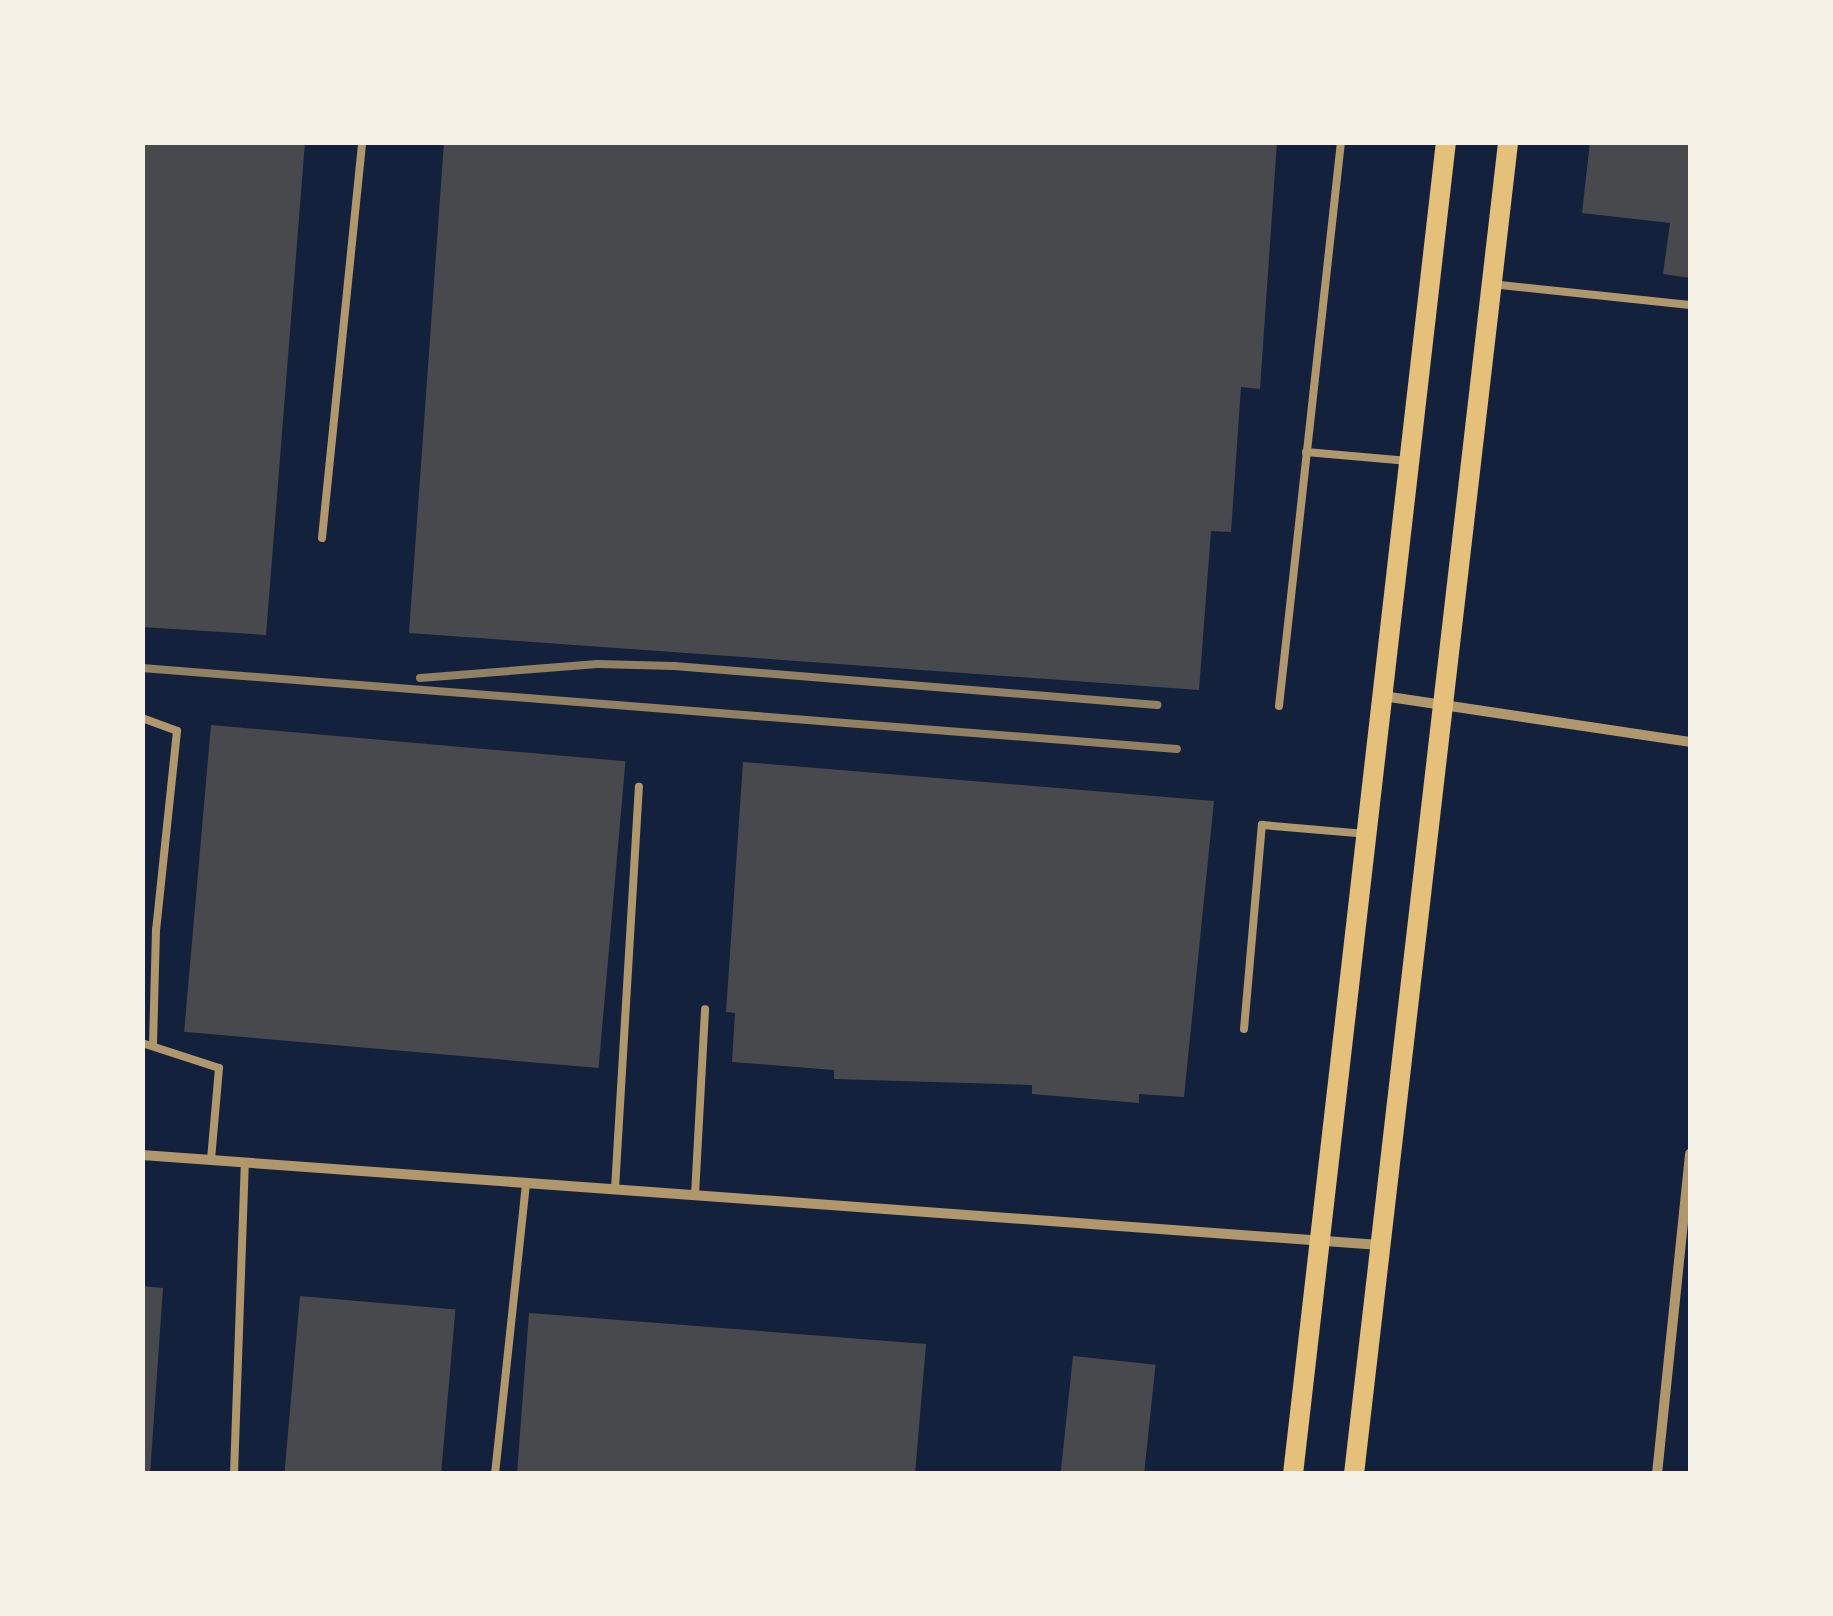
<!DOCTYPE html>
<style>
body{margin:0}
#map{position:relative;width:1833px;height:1616px;overflow:hidden;background:#14213d;font-family:"PT Serif",serif}
div>[style]{position:absolute}
[style*='--x']{left:calc(var(--x)*1px);top:calc(var(--y)*1px);width:calc(var(--w)*1px);rotate:calc(var(--a)*1deg)}
.building>*{inset:0;background:#48494c;transform-origin:0 0}
.service>*{height:8px;margin:-4px;padding:0 4px;transform-origin:4px;border-radius:4px;background:#b1986c}
.minor>*{height:10px;margin:-5px;padding:0 5px;transform-origin:5px;border-radius:5px;background:#b1986c}
.secondary>*{height:20px;margin:-10px;padding:0 10px;transform-origin:10px;border-radius:10px;background:#e5c07b}
.rail>*{height:8px;margin:-4px;padding:0 4px;transform-origin:4px;border-radius:4px;background:#918062}
span{translate:-50% -50%;white-space:nowrap;text-align:center;line-height:1.15;-webkit-text-stroke:10px #f6f1e7;paint-order:stroke}
.frame{position:absolute;inset:0;border:145px solid #f6f1e7;pointer-events:none}
</style>
<div id="map">
<div class="building">
<div style="clip-path:polygon(142px 142px,305px 142px,266px 635px,142px 627px)"></div>
<div style="clip-path:polygon(444px 142px,1277px 142px,1260px 389px,1241px 387px,1231px 532px,1211px 531px,1199px 690px,409px 633px)"></div>
<div style="clip-path:polygon(1590px 142px,1690px 142px,1690px 278px,1663px 274px,1670px 223px,1582px 213px)"></div>
<div style="left:211px;top:725px;width:416px;height:308px;rotate:5deg"></div>
<div style="clip-path:polygon(743px 762px,1214px 801px,1184px 1097px,1139px 1094px,1139px 1103px,1032px 1094px,1032px 1085px,834px 1079px,834px 1070px,732px 1062px,735px 1013px,726px 1012px)"></div>
<div style="clip-path:polygon(142px 1286px,163px 1288px,150px 1474px,142px 1474px)"></div>
<div style="left:300px;top:1296px;width:156px;height:179px;rotate:5deg"></div>
<div style="clip-path:polygon(529px 1313px,926px 1344px,915px 1474px,517px 1474px)"></div>
<div style="left:1073px;top:1356px;width:83px;height:119px;rotate:6deg"></div>
</div>
<div class="service">
<div style="--x:1491;--y:284;--w:200;--a:6"></div>
<div style="--x:1306;--y:452;--w:103;--a:5"></div>
<div style="--x:322;--y:538;--w:398;--a:-84.2"></div>
<div style="--x:1279;--y:706;--w:567;--a:-83.73"></div>
<div style="--x:142;--y:718;--w:37;--a:20"></div>
<div style="--x:177;--y:731;--w:200;--a:96"></div>
<div style="--x:156;--y:930;--w:113;--a:91.5"></div>
<div style="--x:1244;--y:1029;--w:205;--a:-85"></div>
<div style="--x:1262;--y:825;--w:104;--a:4.9"></div>
<div style="--x:142;--y:1043;--w:81;--a:18"></div>
<div style="--x:219;--y:1068;--w:92;--a:95"></div>
<div style="--x:615;--y:1189;--w:403;--a:-86.6"></div>
<div style="--x:695;--y:1195;--w:186;--a:-86.9"></div>
<div style="--x:234;--y:1474;--w:311;--a:-88"></div>
<div style="--x:495;--y:1474;--w:293;--a:-83.9"></div>
</div>
<div class="minor">
<div style="--x:1383;--y:696;--w:310;--a:8.5"></div>
<div style="--x:142;--y:1155;--w:1241;--a:4.16"></div>
<div style="--x:1657;--y:1474;--w:322;--a:-84.1"></div>
</div>
<div class="secondary">
<div style="--x:1293;--y:1474;--w:1341;--a:-83.45"></div>
<div style="--x:1354;--y:1474;--w:1341;--a:-83.4"></div>
</div>
<div class="rail">
<div style="--x:142;--y:668;--w:1038;--a:4.47"></div>
<div style="--x:420;--y:678;--w:178;--a:-4.5"></div>
<div style="--x:597;--y:664;--w:77;--a:1.5"></div>
<div style="--x:674;--y:666;--w:485;--a:4.6"></div>
</div>
<div class="frame"></div>
</div>
